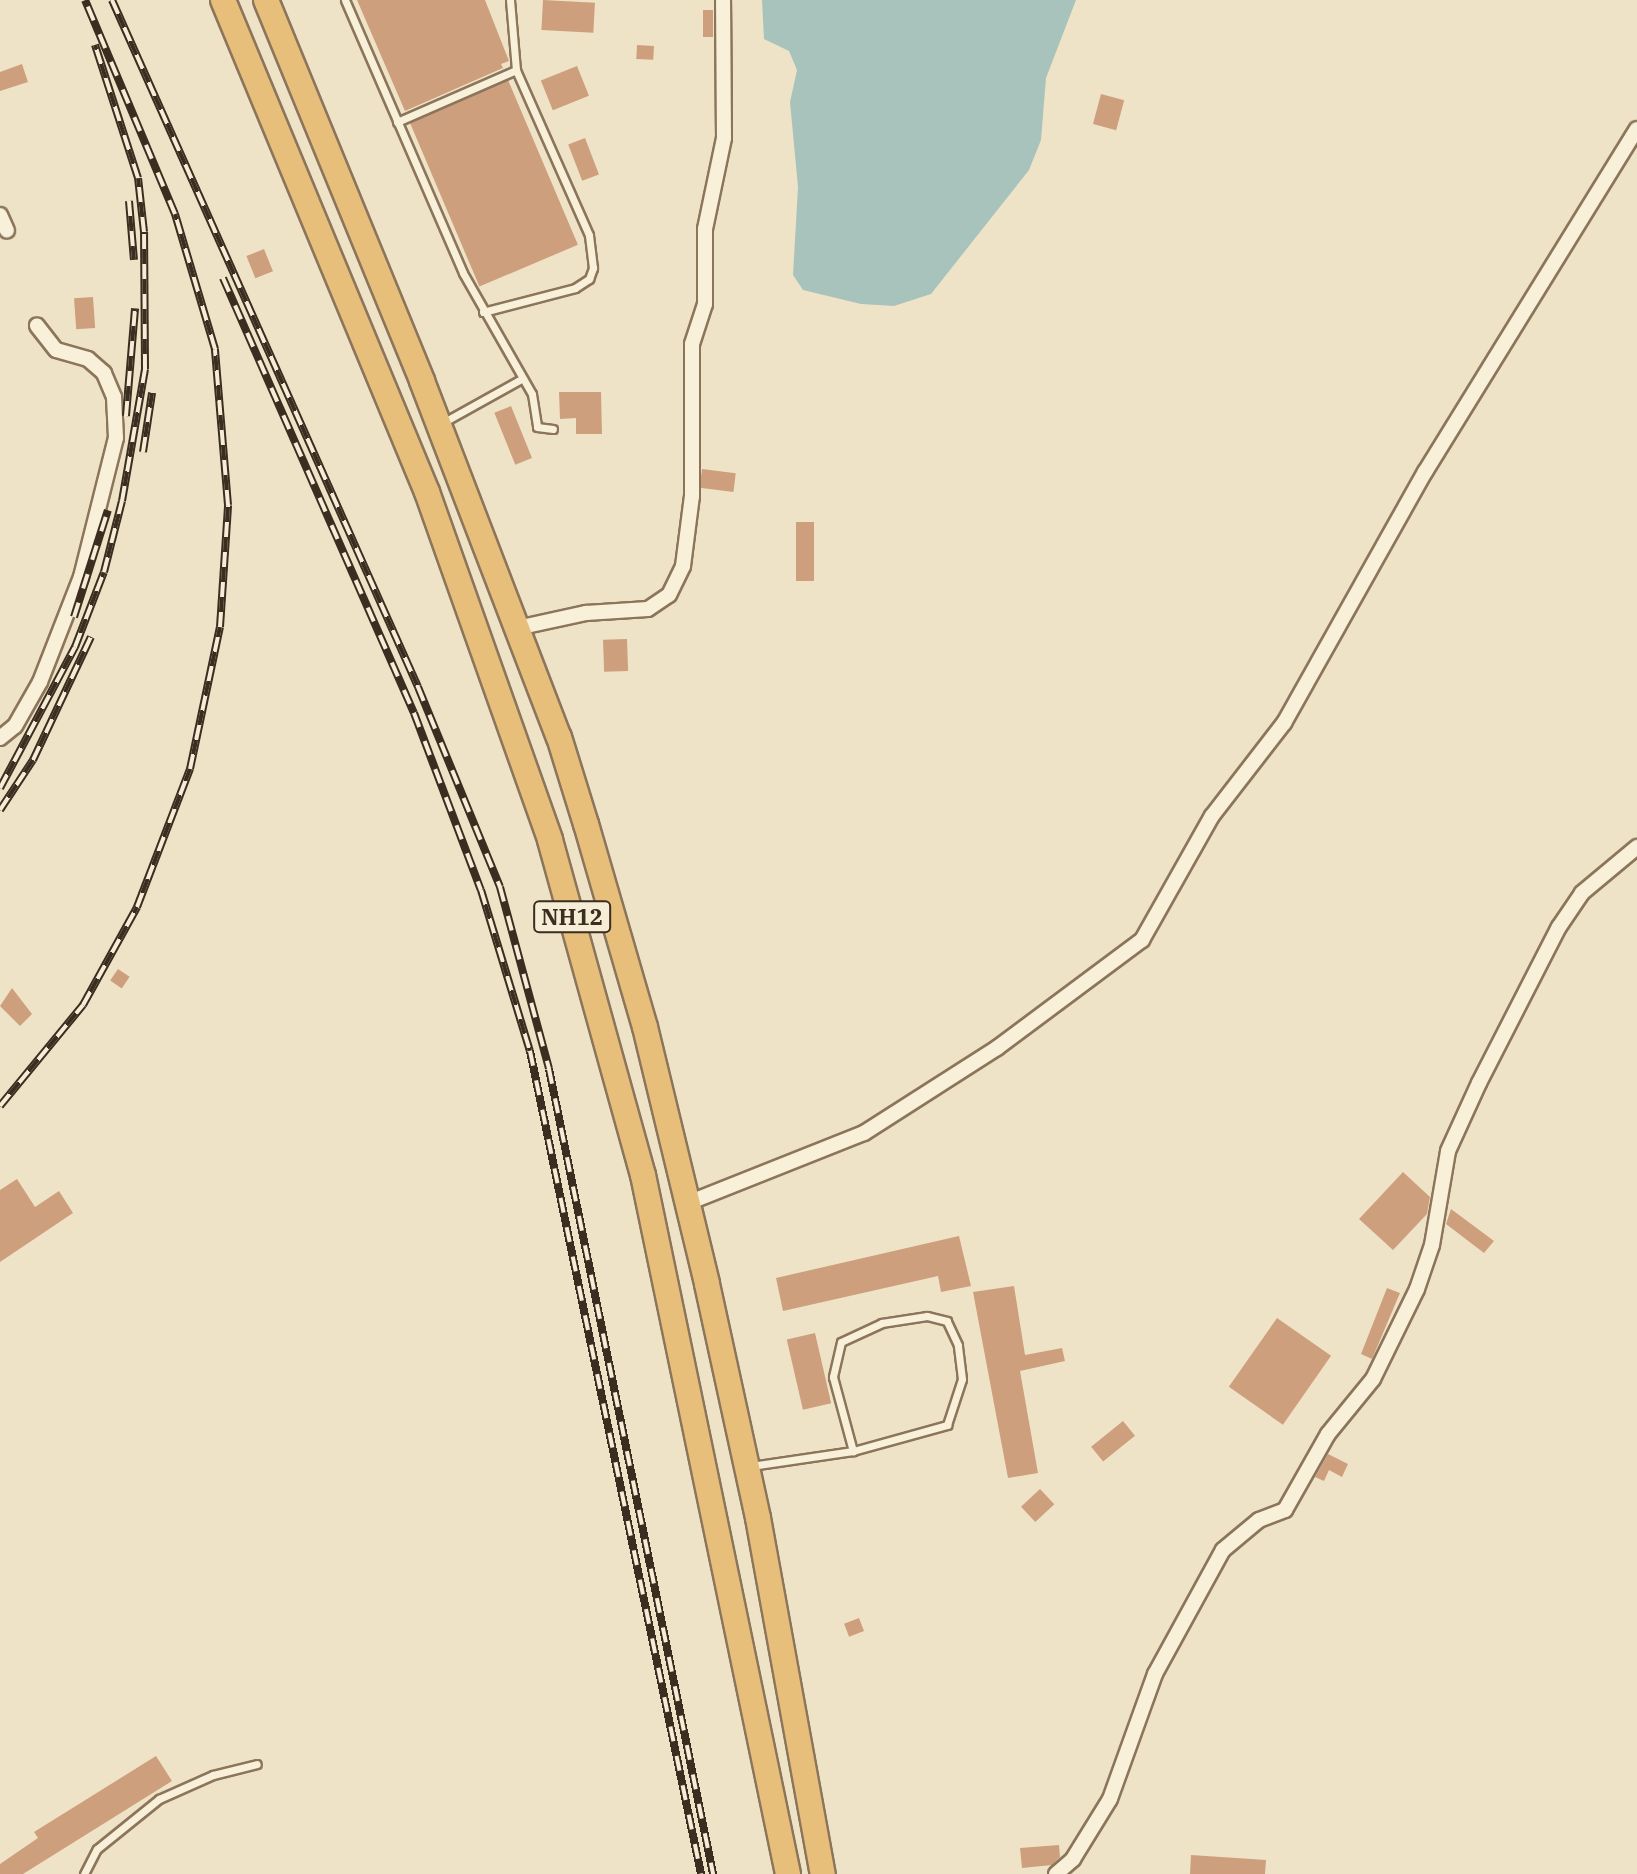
<!DOCTYPE html>
<style>
body{margin:0}
#map{position:relative;width:1637px;height:1874px;overflow:hidden;background:#efe3c7;font-family:"IBM Plex Serif",serif}
div>[style]{position:absolute}
[style*='--x']{left:calc(var(--x)*1px);top:calc(var(--y)*1px);width:calc(var(--w)*1px);rotate:calc(var(--a)*1deg)}
.water>*{inset:0;background:#a8c3bb}
.building>*{inset:0;background:#ce9f7c;transform-origin:0 0}
.roads{filter:drop-shadow(2px 0 #8b755b) drop-shadow(-2px 0 #8b755b) drop-shadow(0 2px #8b755b) drop-shadow(0 -2px #8b755b)}
.service>*{height:7px;margin:-3.5px;padding:0 3.5px;transform-origin:3.5px;border-radius:3.5px;background:#f9f0da}
.minor>*{height:14px;margin:-7px;padding:0 7px;transform-origin:7px;border-radius:7px;background:#f9f0da}
.trunk>*{height:24px;margin:-12px;padding:0 12px;transform-origin:12px;border-radius:12px;background:#e8be7b}
.rail>*{height:8px;margin-top:-4px;transform-origin:0;background:repeating-linear-gradient(90deg,#f6edd6 0 15px,#3b2d1f 0 30px);box-sizing:border-box;border-block:2px solid #3b2d1f}
span{translate:-50% -50%;white-space:nowrap;text-align:center;line-height:1.15;-webkit-text-stroke:6px #f6edd6;paint-order:stroke}
.shield-label span{padding:2px 6px;background:#f6edd6;border:2px solid;border-radius:6px;-webkit-text-stroke-width:0}
.shield-label{font-size:22px;color:#3b2d1f;font-weight:700}
</style>
<div id="map">
<div class="water">
<div style="clip-path:polygon(762px 0,1076px 0,1046px 78px,1041px 140px,1029px 170px,931px 294px,894px 306px,861px 304px,803px 290px,793px 275px,798px 187px,790px 102px,797px 70px,789px 51px,764px 39px)"></div>
</div>
<div class="building">
<div style="clip-path:polygon(357px 0,485px 0,509px 61px,501px 64px,503px 68px,405px 111px)"></div>
<div style="left:543px;top:0;width:52px;height:30px;rotate:3deg"></div>
<div style="left:703px;top:10px;width:10px;height:27px"></div>
<div style="left:637px;top:45px;width:17px;height:14px;rotate:3deg"></div>
<div style="clip-path:polygon(22px 64px,28px 82px,0 91px,0 72px)"></div>
<div style="left:577px;top:66px;width:32px;height:39px;rotate:68deg"></div>
<div style="left:508px;top:80px;width:179px;height:107px;rotate:67deg"></div>
<div style="left:1101px;top:94px;width:24px;height:31px;rotate:15deg"></div>
<div style="left:585px;top:138px;width:39px;height:18px;rotate:69deg"></div>
<div style="left:264px;top:249px;width:24px;height:19px;rotate:68deg"></div>
<div style="left:93px;top:297px;width:31px;height:19px;rotate:86deg"></div>
<div style="clip-path:polygon(559px 392px,601px 392px,602px 434px,576px 434px,576px 418px,560px 419px)"></div>
<div style="left:511px;top:406px;width:56px;height:18px;rotate:68deg"></div>
<div style="left:702px;top:469px;width:34px;height:19px;rotate:7deg"></div>
<div style="left:796px;top:522px;width:18px;height:59px"></div>
<div style="left:627px;top:639px;width:32px;height:24px;rotate:88deg"></div>
<div style="left:118px;top:969px;width:14px;height:14px;rotate:34deg"></div>
<div style="clip-path:polygon(12px 988px,32px 1014px,20px 1026px,0 1006px)"></div>
<div style="clip-path:polygon(1403px 1172px,1430px 1197px,1427px 1214px,1393px 1250px,1359px 1219px)"></div>
<div style="clip-path:polygon(17px 1179px,35px 1207px,59px 1191px,73px 1213px,0 1262px,0 1190px)"></div>
<div style="clip-path:polygon(1451px 1209px,1494px 1241px,1484px 1253px,1446px 1224px)"></div>
<div style="clip-path:polygon(959px 1236px,971px 1286px,941px 1292px,938px 1276px,783px 1311px,776px 1278px)"></div>
<div style="clip-path:polygon(1014px 1286px,1025px 1355px,1062px 1348px,1065px 1361px,1020px 1371px,1038px 1473px,1008px 1478px,973px 1292px)"></div>
<div style="clip-path:polygon(1387px 1288px,1400px 1293px,1372px 1359px,1361px 1354px)"></div>
<div style="left:1277px;top:1318px;width:66px;height:84px;rotate:35deg"></div>
<div style="left:815px;top:1333px;width:72px;height:29px;rotate:77deg"></div>
<div style="left:1123px;top:1421px;width:19px;height:41px;rotate:51deg"></div>
<div style="clip-path:polygon(1328px 1454px,1348px 1464px,1342px 1477px,1329px 1470px,1324px 1481px,1315px 1477px)"></div>
<div style="left:1040px;top:1489px;width:21px;height:26px;rotate:47deg"></div>
<div style="left:859px;top:1618px;width:14px;height:16px;rotate:69deg"></div>
<div style="clip-path:polygon(156px 1756px,172px 1781px,23px 1874px,0 1874px,0 1864px,38px 1838px,34px 1832px)"></div>
<div style="clip-path:polygon(1059px 1845px,1060px 1857px,1052px 1865px,1022px 1868px,1020px 1848px)"></div>
<div style="clip-path:polygon(1191px 1855px,1266px 1860px,1265px 1874px,1190px 1874px)"></div>
</div>
<div class="roads">
<div class="service">
<div style="--x:345;--y:0;--w:297;--a:66.6"></div>
<div style="--x:463;--y:273;--w:139;--a:60.3"></div>
<div style="--x:532;--y:394;--w:33;--a:81"></div>
<div style="--x:537;--y:427;--w:16;--a:7"></div>
<div style="--x:397;--y:122;--w:130;--a:-23.6"></div>
<div style="--x:483;--y:312;--w:95;--a:-14.6"></div>
<div style="--x:575;--y:288;--w:17;--a:-33"></div>
<div style="--x:589;--y:279;--w:12;--a:-70"></div>
<div style="--x:593;--y:268;--w:33;--a:-97"></div>
<div style="--x:589;--y:235;--w:180;--a:-113.9"></div>
<div style="--x:516;--y:70;--w:70;--a:-94.9"></div>
<div style="--x:444;--y:422;--w:90;--a:-29.1"></div>
<div style="--x:751;--y:1466;--w:103;--a:-8.4"></div>
<div style="--x:853;--y:1451;--w:98;--a:-15.5"></div>
<div style="--x:947;--y:1425;--w:48;--a:-71.9"></div>
<div style="--x:962;--y:1379;--w:34;--a:-97"></div>
<div style="--x:958;--y:1345;--w:26;--a:-115"></div>
<div style="--x:947;--y:1321;--w:21;--a:-166"></div>
<div style="--x:927;--y:1316;--w:46;--a:171.2"></div>
<div style="--x:882;--y:1323;--w:45;--a:155.1"></div>
<div style="--x:841;--y:1342;--w:36;--a:103"></div>
<div style="--x:833;--y:1377;--w:77;--a:74.9"></div>
<div style="--x:84;--y:1874;--w:28;--a:-63"></div>
<div style="--x:97;--y:1849;--w:80;--a:-38.9"></div>
<div style="--x:159;--y:1799;--w:59;--a:-24"></div>
<div style="--x:213;--y:1775;--w:45;--a:-14"></div>
</div>
<div class="minor">
<div style="--x:0;--y:215;--w:17;--a:66"></div>
<div style="--x:517;--y:628;--w:71;--a:-12.3"></div>
<div style="--x:586;--y:613;--w:62;--a:-3.7"></div>
<div style="--x:648;--y:609;--w:25;--a:-34"></div>
<div style="--x:669;--y:595;--w:32;--a:-64"></div>
<div style="--x:683;--y:566;--w:71;--a:-82.7"></div>
<div style="--x:692;--y:496;--w:152;--a:-90"></div>
<div style="--x:692;--y:344;--w:42;--a:-72"></div>
<div style="--x:705;--y:304;--w:75;--a:-90"></div>
<div style="--x:705;--y:229;--w:93;--a:-78.2"></div>
<div style="--x:724;--y:138;--w:138;--a:-90.4"></div>
<div style="--x:0;--y:738;--w:19;--a:-39"></div>
<div style="--x:15;--y:726;--w:51;--a:-60.4"></div>
<div style="--x:40;--y:682;--w:113;--a:-68.7"></div>
<div style="--x:81;--y:577;--w:143;--a:-75.9"></div>
<div style="--x:116;--y:438;--w:41;--a:-92.8"></div>
<div style="--x:114;--y:397;--w:26;--a:-113"></div>
<div style="--x:104;--y:373;--w:21;--a:-139"></div>
<div style="--x:88;--y:359;--w:33;--a:-164"></div>
<div style="--x:56;--y:350;--w:31;--a:-128"></div>
<div style="--x:688;--y:1203;--w:189;--a:-21.7"></div>
<div style="--x:864;--y:1133;--w:158;--a:-32.6"></div>
<div style="--x:997;--y:1048;--w:181;--a:-36.7"></div>
<div style="--x:1142;--y:940;--w:142;--a:-60.6"></div>
<div style="--x:1212;--y:816;--w:118;--a:-52.3"></div>
<div style="--x:1284;--y:723;--w:288;--a:-60.7"></div>
<div style="--x:1425;--y:472;--w:403;--a:-58.3"></div>
<div style="--x:1056;--y:1874;--w:23;--a:-41"></div>
<div style="--x:1073;--y:1859;--w:70;--a:-58.3"></div>
<div style="--x:1110;--y:1799;--w:133;--a:-70.2"></div>
<div style="--x:1155;--y:1674;--w:141;--a:-61.3"></div>
<div style="--x:1223;--y:1550;--w:47;--a:-39.8"></div>
<div style="--x:1259;--y:1520;--w:28;--a:-21"></div>
<div style="--x:1285;--y:1510;--w:87;--a:-60.5"></div>
<div style="--x:1328;--y:1434;--w:71;--a:-50.7"></div>
<div style="--x:1373;--y:1379;--w:100;--a:-63.9"></div>
<div style="--x:1417;--y:1289;--w:46;--a:-71.2"></div>
<div style="--x:1432;--y:1245;--w:95;--a:-80.3"></div>
<div style="--x:1448;--y:1151;--w:75;--a:-65.5"></div>
<div style="--x:1479;--y:1083;--w:175;--a:-62.9"></div>
<div style="--x:1559;--y:927;--w:41;--a:-55.9"></div>
<div style="--x:1582;--y:893;--w:72;--a:-39.9"></div>
</div>
<div class="trunk">
<div style="--x:223;--y:0;--w:533;--a:67.48"></div>
<div style="--x:427;--y:492;--w:369;--a:70.5"></div>
<div style="--x:550;--y:840;--w:348;--a:74.5"></div>
<div style="--x:643;--y:1175;--w:714;--a:78.28"></div>
<div style="--x:266;--y:0;--w:412;--a:67.7"></div>
<div style="--x:422;--y:381;--w:381;--a:69"></div>
<div style="--x:559;--y:737;--w:91;--a:72.8"></div>
<div style="--x:586;--y:824;--w:211;--a:73.8"></div>
<div style="--x:645;--y:1027;--w:264;--a:76.4"></div>
<div style="--x:707;--y:1284;--w:239;--a:77.7"></div>
<div style="--x:758;--y:1518;--w:362;--a:79.7"></div>
</div>
</div>
<div class="rail">
<div style="--x:112;--y:0;--w:752;--a:65.99"></div>
<div style="--x:418;--y:687;--w:216;--a:67.7"></div>
<div style="--x:500;--y:887;--w:188;--a:74.9"></div>
<div style="--x:549;--y:1069;--w:822;--a:78.48"></div>
<div style="--x:129;--y:201;--w:59;--a:85.2"></div>
<div style="--x:223;--y:278;--w:475;--a:66.3"></div>
<div style="--x:414;--y:713;--w:189;--a:69.3"></div>
<div style="--x:481;--y:890;--w:168;--a:73.1"></div>
<div style="--x:530;--y:1051;--w:841;--a:78.26"></div>
<div style="--x:126;--y:416;--w:108;--a:-85.2"></div>
<div style="--x:143;--y:452;--w:60;--a:-81.3"></div>
<div style="--x:74;--y:617;--w:112;--a:-72.4"></div>
<div style="--x:0;--y:788;--w:160;--a:-62"></div>
<div style="--x:75;--y:647;--w:80;--a:-68.9"></div>
<div style="--x:104;--y:572;--w:73;--a:-75.8"></div>
<div style="--x:122;--y:501;--w:134;--a:-80.1"></div>
<div style="--x:145;--y:369;--w:137;--a:-90.4"></div>
<div style="--x:144;--y:232;--w:54;--a:-96.3"></div>
<div style="--x:138;--y:178;--w:140;--a:-107.9"></div>
<div style="--x:0;--y:810;--w:60;--a:-56.6"></div>
<div style="--x:33;--y:760;--w:136;--a:-64.8"></div>
<div style="--x:0;--y:1106;--w:131;--a:-50.6"></div>
<div style="--x:83;--y:1005;--w:112;--a:-61.1"></div>
<div style="--x:137;--y:907;--w:148;--a:-69"></div>
<div style="--x:190;--y:769;--w:145;--a:-78.1"></div>
<div style="--x:220;--y:627;--w:122;--a:-86.2"></div>
<div style="--x:228;--y:505;--w:157;--a:-94.8"></div>
<div style="--x:215;--y:349;--w:141;--a:-106.5"></div>
<div style="--x:175;--y:214;--w:232;--a:-112.8"></div>
</div>
<div class="shield-label">
<span style="left:572px;top:917px">NH12</span>
</div>
</div>
